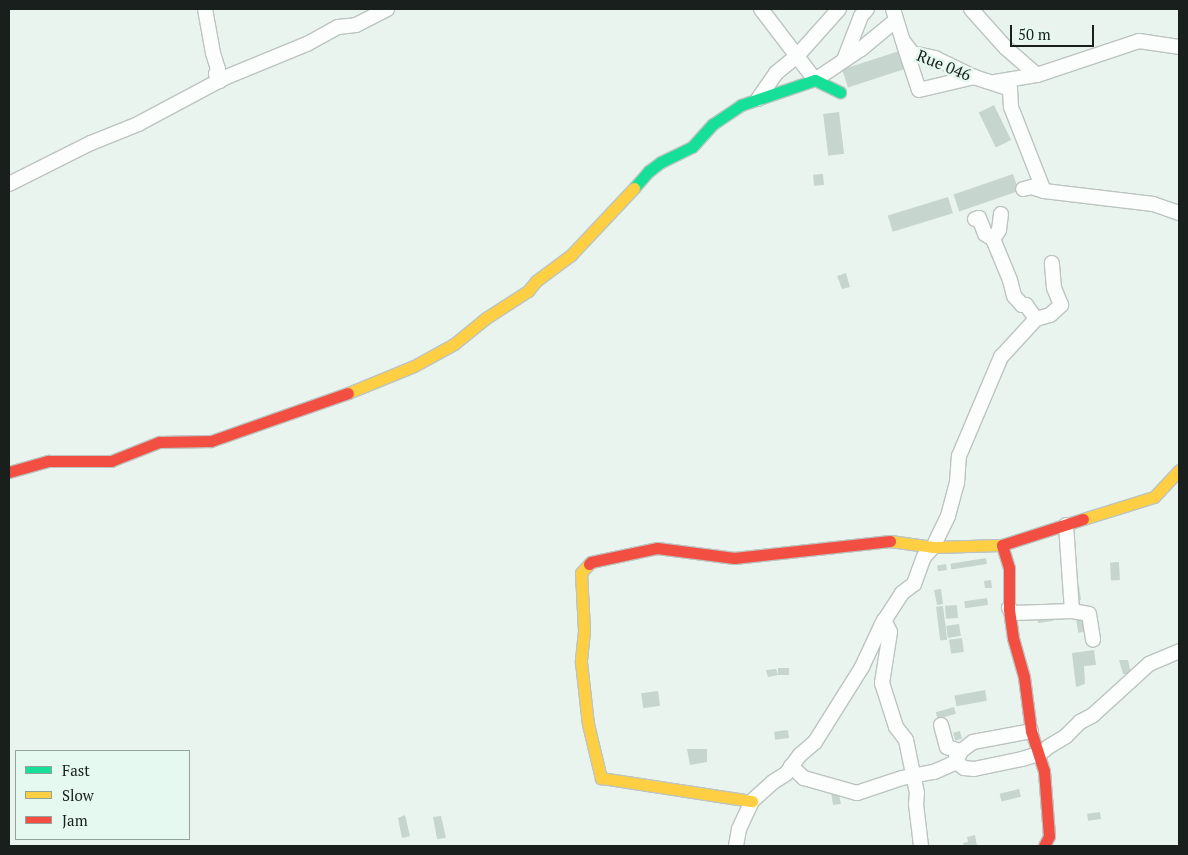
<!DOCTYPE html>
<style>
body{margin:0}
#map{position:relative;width:1188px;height:855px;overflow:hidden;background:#eaf4ef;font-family:"PT Serif",serif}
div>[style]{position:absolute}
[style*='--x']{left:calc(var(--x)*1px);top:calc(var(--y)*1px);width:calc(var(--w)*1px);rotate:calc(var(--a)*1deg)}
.building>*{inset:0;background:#c6d5ce;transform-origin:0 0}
.roads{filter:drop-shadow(1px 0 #bcc4c0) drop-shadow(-1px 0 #bcc4c0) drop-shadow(0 1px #bcc4c0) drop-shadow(0 -1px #bcc4c0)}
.street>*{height:14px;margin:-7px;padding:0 7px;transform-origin:7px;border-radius:7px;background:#fcfdfd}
.fast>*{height:11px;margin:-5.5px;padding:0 5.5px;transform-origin:5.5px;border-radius:5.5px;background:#16e098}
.slow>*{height:11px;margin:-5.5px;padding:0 5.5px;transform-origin:5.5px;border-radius:5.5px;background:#ffcf43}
.jam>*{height:11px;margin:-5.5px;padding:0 5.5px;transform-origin:5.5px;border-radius:5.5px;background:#f24e42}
span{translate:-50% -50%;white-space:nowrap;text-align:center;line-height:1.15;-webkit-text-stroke:5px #e5f9f0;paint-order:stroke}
.street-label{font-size:16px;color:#181f1c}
.frame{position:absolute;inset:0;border:10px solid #181f1c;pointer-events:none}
.legend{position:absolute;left:15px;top:750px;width:175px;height:90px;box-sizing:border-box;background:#e5f9f0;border:1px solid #93a29b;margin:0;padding:6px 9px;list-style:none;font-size:15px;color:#181f1c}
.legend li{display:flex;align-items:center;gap:10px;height:25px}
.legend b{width:25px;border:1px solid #93a29b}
.scale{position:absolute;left:1010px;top:25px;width:84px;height:22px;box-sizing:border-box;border:2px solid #181f1c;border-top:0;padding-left:6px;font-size:15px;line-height:18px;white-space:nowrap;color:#181f1c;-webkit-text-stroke:4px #e5f9f0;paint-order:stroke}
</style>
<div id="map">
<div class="building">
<div style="left:902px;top:50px;width:19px;height:63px;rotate:72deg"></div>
<div style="left:994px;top:105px;width:39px;height:17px;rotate:64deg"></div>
<div style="left:839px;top:112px;width:42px;height:16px;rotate:83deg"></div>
<div style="left:823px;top:174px;width:11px;height:10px;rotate:85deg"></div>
<div style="left:1013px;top:174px;width:18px;height:63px;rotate:71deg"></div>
<div style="left:948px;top:197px;width:17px;height:63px;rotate:73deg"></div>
<div style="clip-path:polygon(846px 273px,850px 287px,842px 289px,837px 276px)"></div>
<div style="left:986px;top:558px;width:6px;height:36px;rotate:81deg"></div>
<div style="left:1119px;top:562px;width:18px;height:9px;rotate:87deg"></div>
<div style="left:946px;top:564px;width:6px;height:9px;rotate:81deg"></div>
<div style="clip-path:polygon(991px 580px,992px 588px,985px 588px,984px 581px)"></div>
<div style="clip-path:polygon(1072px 586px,1079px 586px,1081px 600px,1073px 601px)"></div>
<div style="clip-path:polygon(941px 589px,943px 604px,937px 605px,934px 590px)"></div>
<div style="left:987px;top:598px;width:7px;height:23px;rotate:82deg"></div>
<div style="left:957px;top:605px;width:13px;height:12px;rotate:86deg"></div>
<div style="left:943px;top:606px;width:34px;height:7px;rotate:83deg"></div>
<div style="clip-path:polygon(1052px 614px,1053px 621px,1038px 623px,1037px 617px)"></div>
<div style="left:1083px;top:617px;width:15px;height:7px;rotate:82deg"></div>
<div style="left:959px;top:624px;width:12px;height:13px;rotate:81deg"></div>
<div style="left:962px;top:638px;width:14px;height:13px;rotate:82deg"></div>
<div style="clip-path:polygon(1094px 650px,1096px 665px,1084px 666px,1085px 684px,1076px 687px,1072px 653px)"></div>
<div style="clip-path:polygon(1119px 660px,1128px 660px,1131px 674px,1123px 674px)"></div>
<div style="left:789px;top:668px;width:7px;height:11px;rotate:90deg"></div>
<div style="clip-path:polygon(776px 669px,778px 675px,768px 677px,766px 670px)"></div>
<div style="left:985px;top:690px;width:11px;height:31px;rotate:80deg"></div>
<div style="left:658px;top:691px;width:15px;height:17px;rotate:82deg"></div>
<div style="left:954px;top:707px;width:7px;height:19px;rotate:74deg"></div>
<div style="left:788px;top:730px;width:8px;height:14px;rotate:83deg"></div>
<div style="left:960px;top:731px;width:8px;height:7px;rotate:76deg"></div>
<div style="clip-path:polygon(687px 749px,707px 749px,707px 762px,690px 765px)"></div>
<div style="left:1019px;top:789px;width:8px;height:20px;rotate:76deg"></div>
<div style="clip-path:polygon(838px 791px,841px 804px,833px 805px,831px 792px)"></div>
<div style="left:1100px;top:812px;width:7px;height:13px;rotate:82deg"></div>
<div style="clip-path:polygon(405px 815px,410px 836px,402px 838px,398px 818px)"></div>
<div style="clip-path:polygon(441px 816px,446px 838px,437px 839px,433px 817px)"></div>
<div style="clip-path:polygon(975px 835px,977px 846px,964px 846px,963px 843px,968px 842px,967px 837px)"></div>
</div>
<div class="roads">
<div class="street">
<div style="--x:205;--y:9;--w:45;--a:79.7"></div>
<div style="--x:213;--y:53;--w:17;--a:73"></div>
<div style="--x:218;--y:69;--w:5;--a:112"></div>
<div style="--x:216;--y:74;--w:8;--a:60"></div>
<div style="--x:761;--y:9;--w:89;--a:52.7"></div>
<div style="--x:815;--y:80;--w:55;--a:-34"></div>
<div style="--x:861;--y:49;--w:45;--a:-39.6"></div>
<div style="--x:893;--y:9;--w:34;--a:73"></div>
<div style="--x:903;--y:41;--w:15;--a:53"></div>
<div style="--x:912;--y:53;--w:24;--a:12"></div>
<div style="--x:935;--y:58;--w:43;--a:26"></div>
<div style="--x:974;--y:77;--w:38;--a:18"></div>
<div style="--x:1010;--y:89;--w:18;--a:87"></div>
<div style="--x:1011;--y:107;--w:90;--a:68.6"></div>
<div style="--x:1044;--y:191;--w:13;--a:-162"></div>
<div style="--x:1032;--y:187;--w:9;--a:167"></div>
<div style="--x:971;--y:9;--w:52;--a:48.1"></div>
<div style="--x:1006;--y:48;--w:41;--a:41.1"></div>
<div style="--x:904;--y:45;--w:47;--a:71.6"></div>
<div style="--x:919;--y:90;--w:57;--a:-13.3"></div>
<div style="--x:844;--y:60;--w:47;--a:-68.9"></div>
<div style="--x:861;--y:16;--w:9;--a:-49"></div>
<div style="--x:995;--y:82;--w:43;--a:-9.5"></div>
<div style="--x:1037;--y:75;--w:108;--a:-18.4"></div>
<div style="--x:1139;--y:41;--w:40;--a:8.5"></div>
<div style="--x:758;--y:99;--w:32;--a:-55"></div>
<div style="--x:776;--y:73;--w:27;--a:-39"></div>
<div style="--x:797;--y:56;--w:63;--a:-48.2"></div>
<div style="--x:9;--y:184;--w:92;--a:-26.6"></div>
<div style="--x:91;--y:143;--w:51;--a:-22"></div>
<div style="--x:138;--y:124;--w:98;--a:-28.1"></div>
<div style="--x:224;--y:78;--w:90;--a:-22.3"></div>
<div style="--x:307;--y:44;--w:35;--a:-29"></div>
<div style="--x:338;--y:27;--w:18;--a:-6"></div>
<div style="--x:356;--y:25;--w:35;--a:-27"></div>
<div style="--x:1044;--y:191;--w:110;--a:6.8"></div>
<div style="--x:1153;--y:204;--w:28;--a:19"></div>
<div style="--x:975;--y:219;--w:4;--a:-14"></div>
<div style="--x:979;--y:218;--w:17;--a:69"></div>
<div style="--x:985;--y:234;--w:9;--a:32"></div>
<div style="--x:993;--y:239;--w:44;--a:67.5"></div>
<div style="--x:1010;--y:280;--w:16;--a:76"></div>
<div style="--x:1014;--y:296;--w:12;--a:48"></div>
<div style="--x:1022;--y:305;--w:4;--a:0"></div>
<div style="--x:1026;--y:305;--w:17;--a:54"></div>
<div style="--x:993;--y:239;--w:11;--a:-56"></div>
<div style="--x:999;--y:230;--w:16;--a:-83"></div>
<div style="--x:1066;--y:525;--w:86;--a:86"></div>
<div style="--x:1072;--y:611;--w:17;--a:10"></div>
<div style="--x:1089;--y:614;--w:26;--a:81"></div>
<div style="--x:1009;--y:608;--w:6;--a:51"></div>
<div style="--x:1013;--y:613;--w:59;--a:-1.9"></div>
<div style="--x:884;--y:620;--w:13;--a:63"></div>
<div style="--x:890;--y:632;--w:52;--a:98.9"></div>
<div style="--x:882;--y:683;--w:46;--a:72.3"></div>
<div style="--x:896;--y:727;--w:16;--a:52"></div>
<div style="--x:906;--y:740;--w:54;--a:78.3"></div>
<div style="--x:917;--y:793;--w:11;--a:95"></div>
<div style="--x:916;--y:804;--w:42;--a:83.2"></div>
<div style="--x:941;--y:725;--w:23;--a:75"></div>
<div style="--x:947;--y:747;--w:9;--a:18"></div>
<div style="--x:956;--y:750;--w:12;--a:90"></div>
<div style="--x:956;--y:762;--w:10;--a:37"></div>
<div style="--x:964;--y:768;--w:10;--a:6"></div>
<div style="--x:974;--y:769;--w:49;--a:-11.8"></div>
<div style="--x:1022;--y:759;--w:17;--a:-17"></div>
<div style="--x:1038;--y:754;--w:8;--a:-30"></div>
<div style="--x:1048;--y:747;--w:21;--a:-31"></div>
<div style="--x:1066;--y:736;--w:20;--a:-45"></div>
<div style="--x:1080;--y:722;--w:15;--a:-28"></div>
<div style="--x:1093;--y:715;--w:76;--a:-42.3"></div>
<div style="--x:1149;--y:664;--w:33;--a:-23"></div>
<div style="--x:791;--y:766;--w:18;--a:43"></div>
<div style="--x:804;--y:778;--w:55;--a:15.8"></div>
<div style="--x:857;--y:793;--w:47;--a:-18.4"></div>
<div style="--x:902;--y:778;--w:33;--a:-11"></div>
<div style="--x:934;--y:772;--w:24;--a:-24"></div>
<div style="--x:956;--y:762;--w:12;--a:-66"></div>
<div style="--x:961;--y:751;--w:15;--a:-37"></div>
<div style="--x:973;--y:742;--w:59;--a:-10.7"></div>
<div style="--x:736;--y:846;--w:17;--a:-80"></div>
<div style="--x:739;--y:829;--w:31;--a:-65"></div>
<div style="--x:752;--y:801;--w:28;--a:-42"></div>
<div style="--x:773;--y:782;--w:15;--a:-32"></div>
<div style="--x:786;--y:774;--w:24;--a:-54"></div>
<div style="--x:800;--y:755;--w:20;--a:-41"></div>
<div style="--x:815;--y:742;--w:89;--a:-57.9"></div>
<div style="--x:862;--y:667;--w:47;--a:-65.1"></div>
<div style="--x:882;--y:624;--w:37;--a:-57"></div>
<div style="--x:902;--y:593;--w:15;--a:-37"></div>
<div style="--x:914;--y:584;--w:29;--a:-70"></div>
<div style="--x:924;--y:557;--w:13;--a:-48"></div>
<div style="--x:933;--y:547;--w:34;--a:-64"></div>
<div style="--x:948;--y:516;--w:34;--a:-75"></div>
<div style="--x:957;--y:483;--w:27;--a:-86"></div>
<div style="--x:959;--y:456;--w:108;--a:-67"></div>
<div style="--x:1001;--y:357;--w:52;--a:-47.4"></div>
<div style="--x:1036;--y:319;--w:15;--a:-16"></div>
<div style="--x:1050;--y:315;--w:15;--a:-42"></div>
<div style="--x:1061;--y:305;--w:18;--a:-112"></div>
<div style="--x:1054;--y:288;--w:25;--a:-95"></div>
</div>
<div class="fast">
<div style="--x:634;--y:188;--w:23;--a:-49"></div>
<div style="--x:649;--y:171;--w:15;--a:-37"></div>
<div style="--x:661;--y:162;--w:34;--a:-26"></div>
<div style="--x:692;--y:147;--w:31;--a:-48"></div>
<div style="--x:713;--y:124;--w:34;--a:-34"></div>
<div style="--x:741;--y:105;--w:78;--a:-18.7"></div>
<div style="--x:815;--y:80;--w:28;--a:26"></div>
</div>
<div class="slow">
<div style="--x:348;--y:393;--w:71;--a:-22.2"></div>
<div style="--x:414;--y:366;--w:46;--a:-28.8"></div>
<div style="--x:454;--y:344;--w:41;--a:-39.1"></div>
<div style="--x:486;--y:318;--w:50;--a:-32.7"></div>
<div style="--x:528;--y:291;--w:13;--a:-51"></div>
<div style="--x:536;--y:281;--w:44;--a:-36.6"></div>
<div style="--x:571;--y:255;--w:92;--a:-46.8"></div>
<div style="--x:1083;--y:519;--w:74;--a:-17.2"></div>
<div style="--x:1154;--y:497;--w:37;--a:-47"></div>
<div style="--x:890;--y:541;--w:43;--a:7.9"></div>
<div style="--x:933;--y:547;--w:69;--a:-1.7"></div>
<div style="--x:589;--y:564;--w:12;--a:132"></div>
<div style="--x:581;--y:573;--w:58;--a:87"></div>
<div style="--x:584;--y:631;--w:31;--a:96"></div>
<div style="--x:581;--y:662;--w:62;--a:83.6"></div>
<div style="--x:588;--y:724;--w:56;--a:76.5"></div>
<div style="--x:601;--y:778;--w:153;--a:8.7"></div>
</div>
<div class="jam">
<div style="--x:9;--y:472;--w:41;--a:-15.8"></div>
<div style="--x:48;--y:461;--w:63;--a:0"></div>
<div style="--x:111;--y:461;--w:52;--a:-21.6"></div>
<div style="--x:159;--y:442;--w:52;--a:-1.1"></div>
<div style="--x:211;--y:441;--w:145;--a:-19.3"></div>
<div style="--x:589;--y:564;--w:3;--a:-45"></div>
<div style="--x:591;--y:562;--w:67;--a:-12"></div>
<div style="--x:657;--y:548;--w:78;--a:7.4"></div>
<div style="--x:734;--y:558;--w:157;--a:-6.2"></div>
<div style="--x:1044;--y:846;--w:11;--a:-63"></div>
<div style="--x:1049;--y:836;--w:65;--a:-94.4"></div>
<div style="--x:1044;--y:771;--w:42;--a:-108"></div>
<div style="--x:1031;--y:731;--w:54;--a:-97.4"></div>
<div style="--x:1024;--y:677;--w:41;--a:-105.8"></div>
<div style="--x:1013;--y:638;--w:30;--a:-98"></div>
<div style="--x:1009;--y:608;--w:40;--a:-90"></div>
<div style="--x:1009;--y:568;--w:24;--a:-107"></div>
<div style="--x:1002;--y:545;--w:85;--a:-17.8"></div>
</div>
</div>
<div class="street-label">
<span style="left:944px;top:65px;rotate:22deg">Rue 046</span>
</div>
<div class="frame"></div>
<ul class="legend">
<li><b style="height:6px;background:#16e098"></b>Fast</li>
<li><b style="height:6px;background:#ffcf43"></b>Slow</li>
<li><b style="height:6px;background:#f24e42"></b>Jam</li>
</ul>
<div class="scale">50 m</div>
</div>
